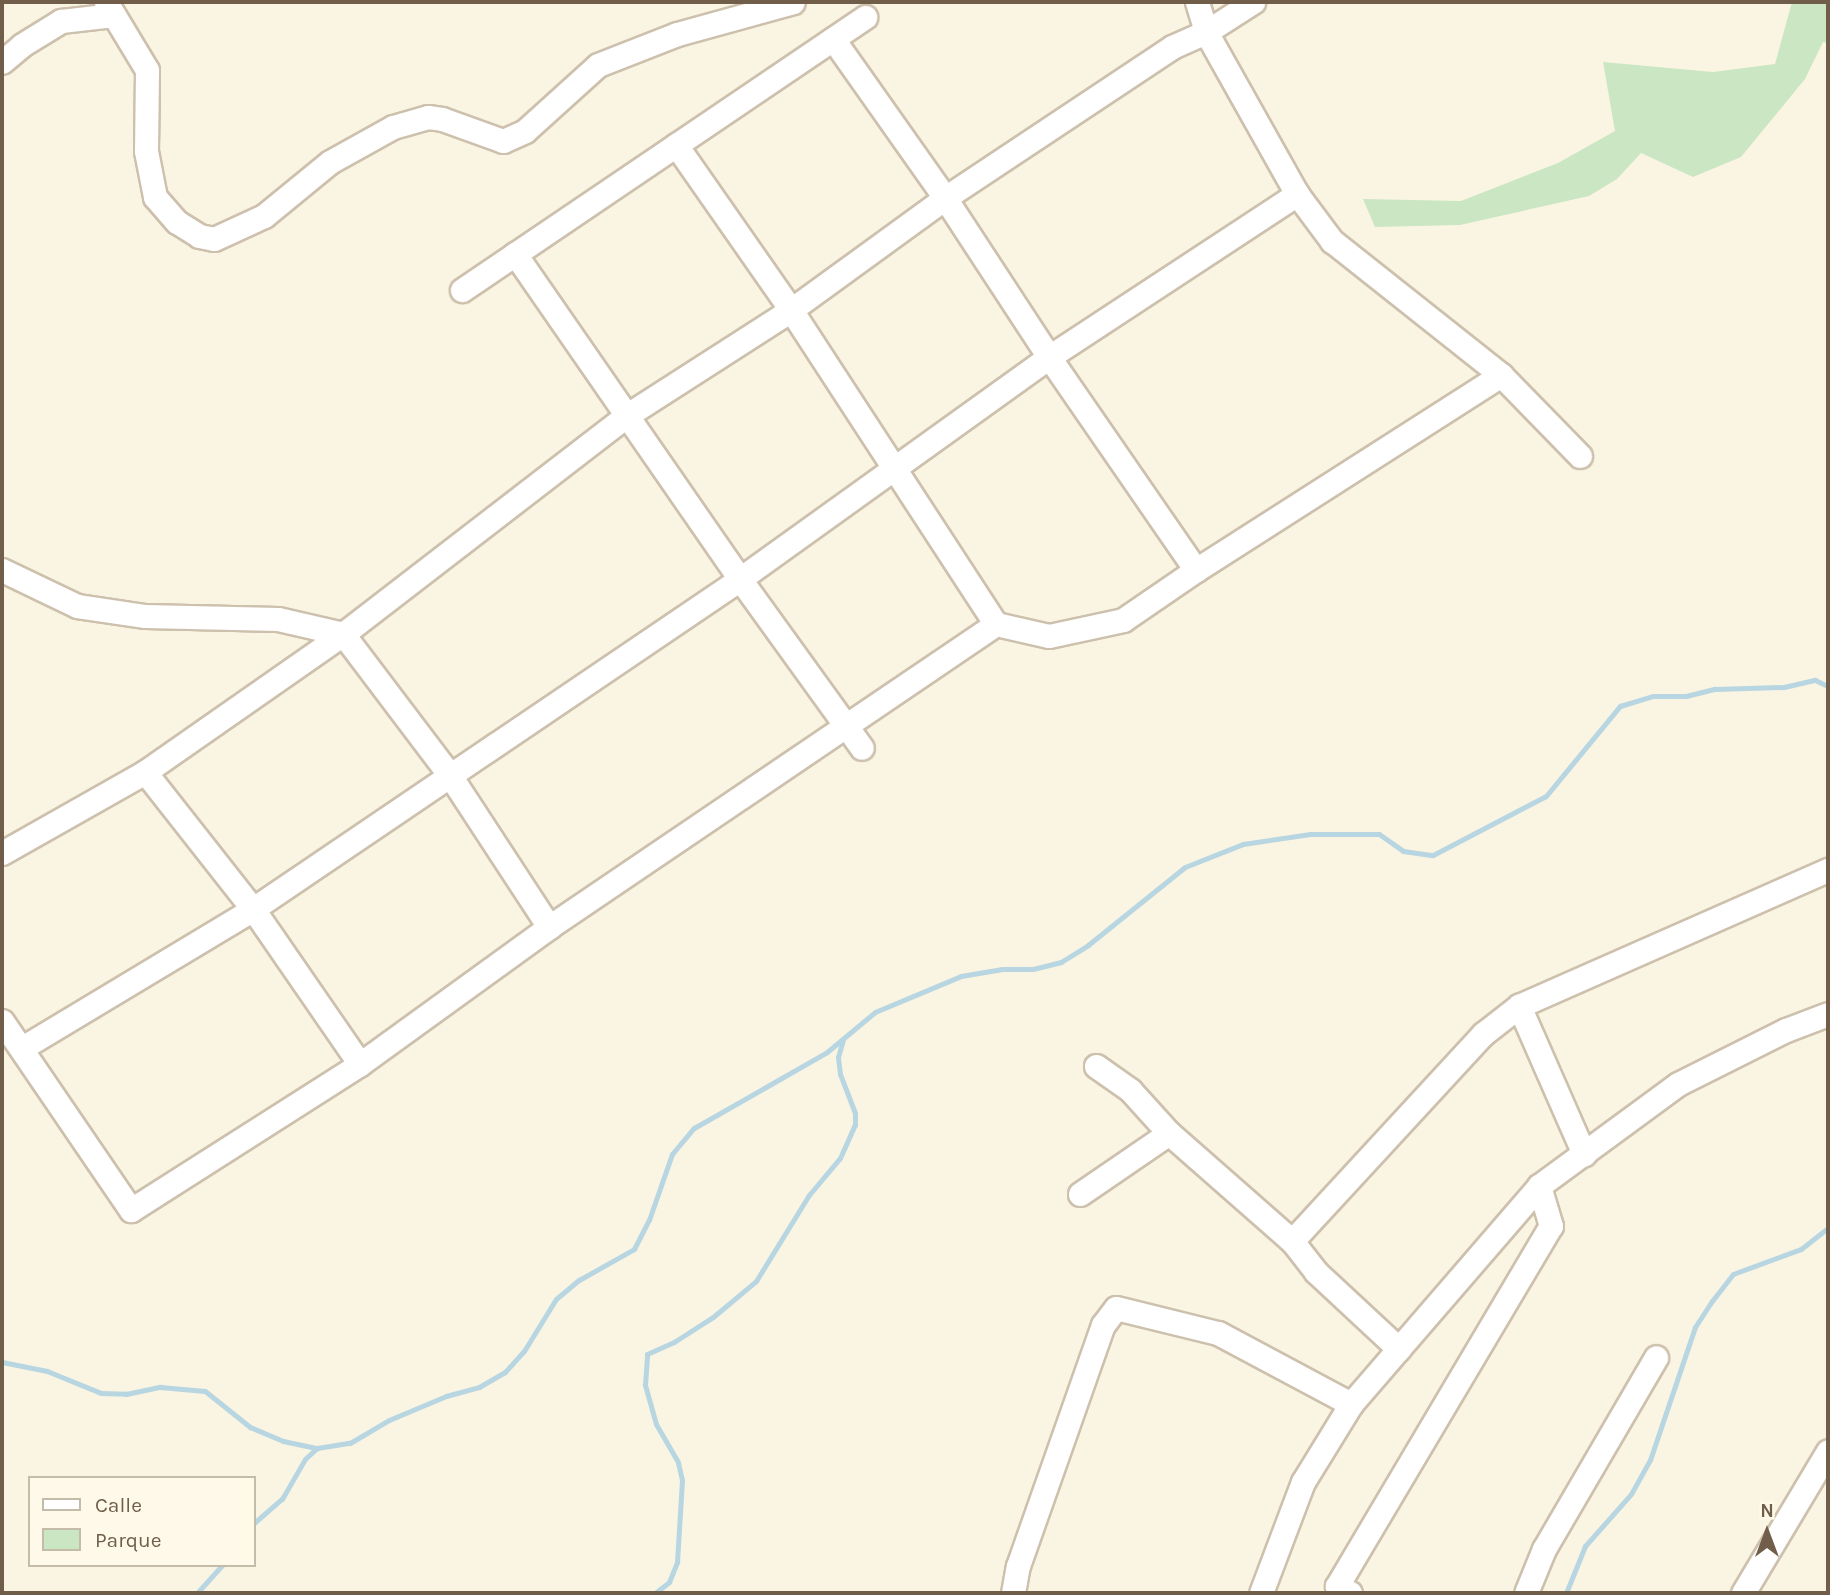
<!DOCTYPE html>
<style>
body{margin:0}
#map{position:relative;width:1830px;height:1595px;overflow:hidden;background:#faf5e2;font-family:Karla,sans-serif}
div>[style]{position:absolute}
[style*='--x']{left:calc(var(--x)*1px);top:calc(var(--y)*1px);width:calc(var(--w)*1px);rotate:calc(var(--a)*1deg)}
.green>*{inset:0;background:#cbe6c2}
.stream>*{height:5px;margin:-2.5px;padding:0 2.5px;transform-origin:2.5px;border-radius:2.5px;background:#b8d5e2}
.roads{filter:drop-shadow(2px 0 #cdc0ad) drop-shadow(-2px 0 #cdc0ad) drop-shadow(0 2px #cdc0ad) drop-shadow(0 -2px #cdc0ad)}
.minor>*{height:23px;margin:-11.5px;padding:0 11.5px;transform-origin:11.5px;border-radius:11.5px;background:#fff}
span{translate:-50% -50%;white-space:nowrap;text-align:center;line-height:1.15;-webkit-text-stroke:6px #fef9e8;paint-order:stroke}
.frame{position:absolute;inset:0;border:4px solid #705e4a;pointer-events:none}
.legend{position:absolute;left:28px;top:1476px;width:228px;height:91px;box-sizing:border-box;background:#fef9e8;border:2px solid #c5bba9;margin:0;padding:9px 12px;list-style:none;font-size:21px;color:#705e4a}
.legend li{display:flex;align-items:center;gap:14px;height:35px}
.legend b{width:35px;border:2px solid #c5bba9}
.north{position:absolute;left:1732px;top:1497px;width:70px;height:70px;-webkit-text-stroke:5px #fef9e8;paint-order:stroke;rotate:0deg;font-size:19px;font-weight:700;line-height:28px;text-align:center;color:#705e4a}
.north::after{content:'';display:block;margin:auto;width:24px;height:32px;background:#705e4a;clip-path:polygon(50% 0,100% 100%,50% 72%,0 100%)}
</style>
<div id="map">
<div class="green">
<div style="clip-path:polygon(1792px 2px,1828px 2px,1828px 43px,1823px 42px,1805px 79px,1741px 157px,1693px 177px,1641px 153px,1617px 179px,1589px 196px,1460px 225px,1375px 227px,1363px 199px,1461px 201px,1558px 163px,1615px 131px,1603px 62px,1713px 72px,1775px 64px)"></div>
</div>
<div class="stream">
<div style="--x:2;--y:1362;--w:46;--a:11.3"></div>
<div style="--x:47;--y:1371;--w:58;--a:22.2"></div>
<div style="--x:101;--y:1393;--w:25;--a:2"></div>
<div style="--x:126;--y:1394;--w:35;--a:-12"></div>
<div style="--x:160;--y:1387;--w:45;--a:5.1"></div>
<div style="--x:205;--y:1391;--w:58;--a:38.7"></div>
<div style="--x:250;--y:1427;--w:36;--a:23"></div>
<div style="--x:283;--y:1441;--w:35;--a:12"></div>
<div style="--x:317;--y:1448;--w:33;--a:-9"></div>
<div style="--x:350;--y:1443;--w:45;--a:-30.5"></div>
<div style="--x:389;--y:1420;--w:62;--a:-22.8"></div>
<div style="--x:446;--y:1396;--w:34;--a:-15"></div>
<div style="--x:479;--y:1387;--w:30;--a:-30"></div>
<div style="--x:505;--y:1372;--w:28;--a:-48"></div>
<div style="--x:524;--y:1351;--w:61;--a:-58.4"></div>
<div style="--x:556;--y:1299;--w:30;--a:-40"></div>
<div style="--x:579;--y:1280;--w:63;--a:-29.4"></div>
<div style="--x:634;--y:1249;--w:33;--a:-63"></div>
<div style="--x:649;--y:1220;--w:70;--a:-70.8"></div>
<div style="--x:672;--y:1154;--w:34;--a:-50"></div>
<div style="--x:694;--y:1128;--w:153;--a:-29.7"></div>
<div style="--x:827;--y:1052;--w:62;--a:-39.8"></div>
<div style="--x:875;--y:1012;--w:93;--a:-22.7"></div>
<div style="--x:961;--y:976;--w:42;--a:-9.7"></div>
<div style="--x:1002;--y:969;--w:31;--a:0"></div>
<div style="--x:1033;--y:969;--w:29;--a:-14"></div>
<div style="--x:1061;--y:962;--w:32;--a:-32"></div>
<div style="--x:1088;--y:945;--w:124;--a:-38.8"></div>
<div style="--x:1185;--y:867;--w:62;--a:-21.6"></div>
<div style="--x:1243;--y:844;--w:68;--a:-8.5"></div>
<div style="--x:1310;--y:834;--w:69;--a:0"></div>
<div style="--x:1379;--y:834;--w:29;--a:35"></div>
<div style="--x:1403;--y:851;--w:30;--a:8"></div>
<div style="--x:1433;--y:855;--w:127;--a:-27.6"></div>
<div style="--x:1546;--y:796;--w:117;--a:-50.6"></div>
<div style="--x:1620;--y:706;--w:34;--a:-17"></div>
<div style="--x:1653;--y:696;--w:33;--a:0"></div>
<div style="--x:1686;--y:696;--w:30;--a:-14"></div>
<div style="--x:1715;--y:689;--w:69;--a:-1.7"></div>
<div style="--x:1784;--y:687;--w:32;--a:-13"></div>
<div style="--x:1815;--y:680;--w:14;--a:25"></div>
<div style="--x:254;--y:1523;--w:37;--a:-41"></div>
<div style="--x:282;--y:1499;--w:46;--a:-60.1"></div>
<div style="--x:305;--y:1459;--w:16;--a:-43"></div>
<div style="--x:197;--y:1593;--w:38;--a:-48"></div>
<div style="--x:655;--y:1593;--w:18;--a:-38"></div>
<div style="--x:669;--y:1582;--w:22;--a:-68"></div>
<div style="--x:677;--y:1562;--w:82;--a:-86.5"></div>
<div style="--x:682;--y:1480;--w:18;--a:-103"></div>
<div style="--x:678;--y:1462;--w:44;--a:-120.1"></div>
<div style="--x:656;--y:1424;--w:41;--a:-105.8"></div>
<div style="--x:645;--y:1385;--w:31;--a:-86"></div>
<div style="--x:647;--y:1354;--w:30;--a:-24"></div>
<div style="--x:674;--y:1342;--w:46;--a:-32.7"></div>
<div style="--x:713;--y:1317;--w:56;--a:-39.9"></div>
<div style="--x:756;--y:1281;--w:101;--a:-58.4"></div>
<div style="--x:809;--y:1195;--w:48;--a:-50"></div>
<div style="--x:840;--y:1158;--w:36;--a:-66"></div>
<div style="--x:855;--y:1125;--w:12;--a:-90"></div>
<div style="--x:855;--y:1113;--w:42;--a:-111"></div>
<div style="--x:840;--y:1074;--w:17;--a:-97"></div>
<div style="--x:838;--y:1057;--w:18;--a:-74"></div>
<div style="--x:1566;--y:1593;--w:51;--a:-68"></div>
<div style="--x:1585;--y:1546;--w:69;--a:-48.5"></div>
<div style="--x:1631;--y:1494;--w:39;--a:-61"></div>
<div style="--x:1650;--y:1460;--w:140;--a:-71.3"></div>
<div style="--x:1695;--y:1327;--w:31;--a:-57"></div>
<div style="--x:1712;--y:1301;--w:34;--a:-52"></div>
<div style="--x:1733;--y:1274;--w:72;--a:-20.2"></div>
<div style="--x:1801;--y:1249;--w:34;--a:-38"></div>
</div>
<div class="roads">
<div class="minor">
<div style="--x:106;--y:2;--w:79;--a:58.9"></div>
<div style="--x:147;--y:70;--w:81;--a:90.7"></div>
<div style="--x:146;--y:151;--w:47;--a:78.9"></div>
<div style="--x:155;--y:197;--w:33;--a:49"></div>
<div style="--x:177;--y:222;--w:26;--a:32"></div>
<div style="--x:199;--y:236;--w:15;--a:11"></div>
<div style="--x:214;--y:239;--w:55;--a:-24.7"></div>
<div style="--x:264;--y:216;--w:85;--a:-39.3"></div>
<div style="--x:330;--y:162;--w:72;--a:-29.1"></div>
<div style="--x:393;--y:127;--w:36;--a:-16"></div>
<div style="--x:428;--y:117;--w:14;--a:8"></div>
<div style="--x:442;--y:119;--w:65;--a:19.8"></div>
<div style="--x:503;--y:141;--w:24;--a:-24"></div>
<div style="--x:525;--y:131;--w:98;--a:-42.1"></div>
<div style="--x:598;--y:65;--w:85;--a:-21.4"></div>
<div style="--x:677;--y:34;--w:120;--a:-15.4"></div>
<div style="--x:1197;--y:2;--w:31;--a:73"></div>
<div style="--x:1206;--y:32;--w:186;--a:60.7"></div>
<div style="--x:1297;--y:194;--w:59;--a:53.3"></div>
<div style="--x:1332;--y:241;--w:216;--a:38.4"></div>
<div style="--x:1501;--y:375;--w:113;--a:45.7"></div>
<div style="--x:833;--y:39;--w:194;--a:54.8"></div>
<div style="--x:945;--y:198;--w:190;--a:56.8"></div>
<div style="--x:1049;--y:357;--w:259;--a:55.4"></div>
<div style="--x:1196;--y:570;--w:362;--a:-32.6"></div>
<div style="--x:2;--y:62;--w:26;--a:-40"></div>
<div style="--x:22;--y:45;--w:46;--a:-31.6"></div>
<div style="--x:61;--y:21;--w:53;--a:-6.5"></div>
<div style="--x:676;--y:145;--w:201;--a:55.1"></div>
<div style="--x:791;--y:310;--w:375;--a:56.9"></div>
<div style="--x:996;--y:624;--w:54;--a:12.8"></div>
<div style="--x:1049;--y:636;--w:76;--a:-12.2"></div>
<div style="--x:1123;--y:620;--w:88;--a:-34.4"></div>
<div style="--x:515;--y:254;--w:395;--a:55.3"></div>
<div style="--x:740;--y:579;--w:208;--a:54.2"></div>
<div style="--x:462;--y:290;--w:487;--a:-34.1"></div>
<div style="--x:2;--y:570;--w:83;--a:25.6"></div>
<div style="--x:77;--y:606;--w:69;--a:8.4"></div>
<div style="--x:145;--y:616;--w:133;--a:1.3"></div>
<div style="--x:278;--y:619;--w:67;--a:13"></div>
<div style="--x:343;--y:634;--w:176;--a:52.9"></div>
<div style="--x:449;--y:774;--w:183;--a:56.8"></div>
<div style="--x:145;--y:772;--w:174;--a:51.8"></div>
<div style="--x:253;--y:909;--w:188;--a:55.4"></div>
<div style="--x:2;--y:853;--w:164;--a:-29.5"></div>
<div style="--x:145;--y:772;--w:241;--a:-34.9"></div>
<div style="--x:343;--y:634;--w:361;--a:-37.6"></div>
<div style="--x:629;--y:414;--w:193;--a:-32.7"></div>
<div style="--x:791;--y:310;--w:190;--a:-36"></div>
<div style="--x:945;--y:198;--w:273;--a:-33.6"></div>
<div style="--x:1172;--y:47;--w:37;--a:-24"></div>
<div style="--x:1206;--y:32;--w:56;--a:-32.6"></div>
<div style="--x:1519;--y:1006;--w:162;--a:66.3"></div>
<div style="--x:2;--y:1021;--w:229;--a:55.7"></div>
<div style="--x:131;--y:1210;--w:272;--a:-32.5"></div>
<div style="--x:360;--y:1064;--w:233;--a:-35.9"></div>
<div style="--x:549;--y:927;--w:540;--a:-34.13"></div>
<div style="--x:22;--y:1048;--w:270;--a:-31"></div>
<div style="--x:253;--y:909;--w:588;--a:-34.12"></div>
<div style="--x:740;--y:579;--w:380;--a:-35.7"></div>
<div style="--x:1049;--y:357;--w:297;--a:-33.3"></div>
<div style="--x:1096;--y:1066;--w:42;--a:35.2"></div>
<div style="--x:1130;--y:1090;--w:58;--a:47.8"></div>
<div style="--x:1169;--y:1133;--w:164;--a:41.3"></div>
<div style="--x:1292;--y:1241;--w:39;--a:52"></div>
<div style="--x:1316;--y:1272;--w:113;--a:42.9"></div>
<div style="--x:1080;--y:1194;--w:108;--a:-34.4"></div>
<div style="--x:1292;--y:1241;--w:282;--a:-47.3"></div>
<div style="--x:1483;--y:1034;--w:46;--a:-37.9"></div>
<div style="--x:1519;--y:1006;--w:338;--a:-23.8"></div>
<div style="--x:1013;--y:1593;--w:27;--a:-80"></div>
<div style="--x:1018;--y:1566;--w:256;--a:-70.6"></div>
<div style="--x:1103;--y:1325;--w:21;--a:-53"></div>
<div style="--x:1116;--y:1308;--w:105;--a:13.8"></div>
<div style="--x:1218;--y:1333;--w:151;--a:28.1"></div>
<div style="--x:1261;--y:1593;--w:119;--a:-69.3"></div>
<div style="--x:1303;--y:1482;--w:92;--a:-58.4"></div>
<div style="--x:1351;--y:1404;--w:288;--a:-49.2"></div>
<div style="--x:1539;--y:1186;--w:172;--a:-36.3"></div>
<div style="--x:1678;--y:1084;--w:121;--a:-26.6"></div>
<div style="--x:1786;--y:1030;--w:45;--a:-20.9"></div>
<div style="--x:1350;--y:1593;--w:15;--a:-152"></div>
<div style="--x:1337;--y:1586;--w:419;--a:-59.3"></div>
<div style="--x:1551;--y:1226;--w:42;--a:-106.7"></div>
<div style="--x:1526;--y:1593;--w:48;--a:-67.8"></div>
<div style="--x:1544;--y:1549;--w:222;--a:-59.7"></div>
<div style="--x:1743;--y:1593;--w:165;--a:-59.1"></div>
</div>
</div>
<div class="frame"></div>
<ul class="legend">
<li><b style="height:9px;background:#fff"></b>Calle</li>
<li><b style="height:19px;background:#cbe6c2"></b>Parque</li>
</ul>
<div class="north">N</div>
</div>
